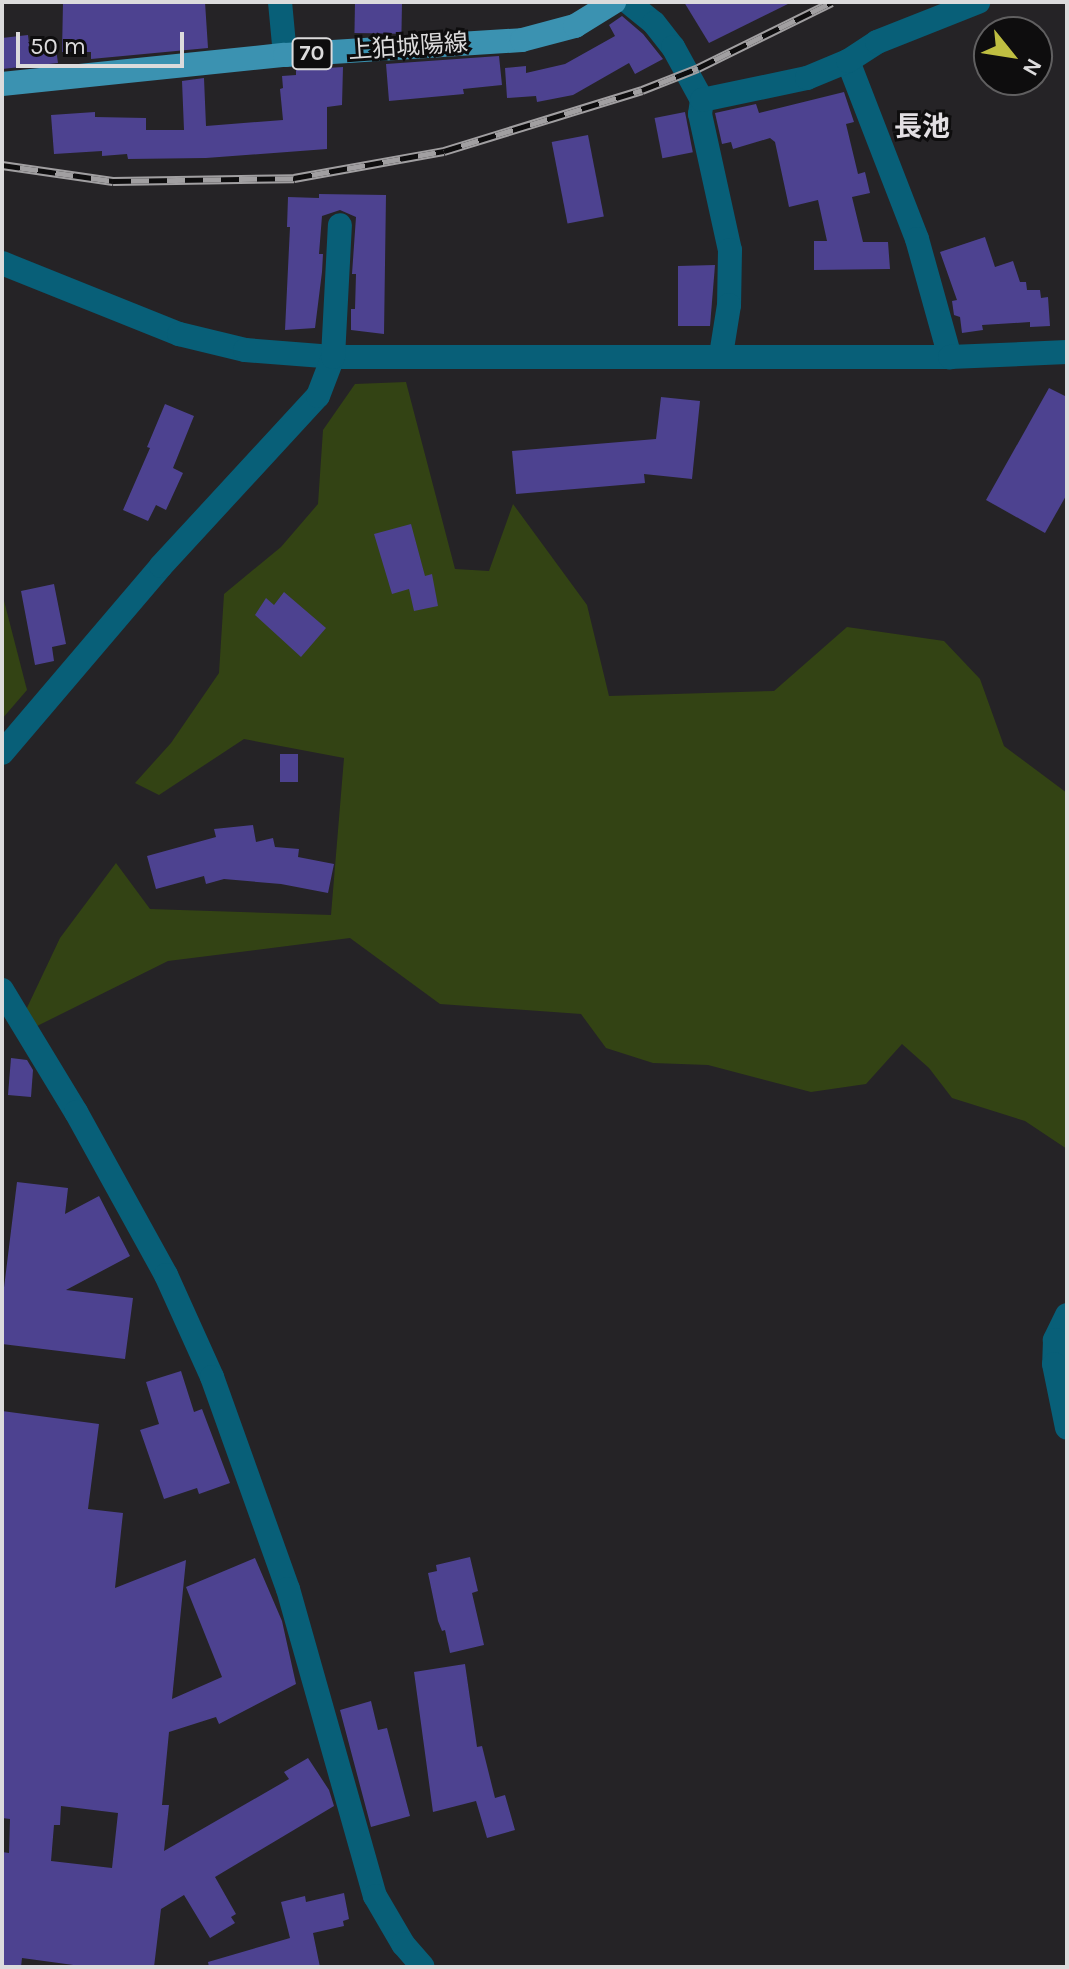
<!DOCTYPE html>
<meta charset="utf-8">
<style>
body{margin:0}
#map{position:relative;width:1069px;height:1969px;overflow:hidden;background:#252326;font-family:Karla,"Noto Sans JP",sans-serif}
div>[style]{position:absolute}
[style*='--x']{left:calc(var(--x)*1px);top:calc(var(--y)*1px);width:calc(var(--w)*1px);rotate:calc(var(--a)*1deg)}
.green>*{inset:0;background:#334314}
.building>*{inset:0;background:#4d4290;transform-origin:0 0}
.minor>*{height:24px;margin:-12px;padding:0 12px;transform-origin:12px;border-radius:12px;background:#085f78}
.major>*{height:24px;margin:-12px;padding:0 12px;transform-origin:12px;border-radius:12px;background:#3b92b1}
.rail>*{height:9px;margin-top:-4.5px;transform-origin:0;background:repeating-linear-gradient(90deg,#0e0d0e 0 18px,#a19fa1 0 36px);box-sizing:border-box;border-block:2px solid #a19fa1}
span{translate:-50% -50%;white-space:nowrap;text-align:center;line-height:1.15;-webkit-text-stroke:6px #0e0d0e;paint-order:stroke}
.shield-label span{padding:2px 6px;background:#0e0d0e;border:2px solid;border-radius:6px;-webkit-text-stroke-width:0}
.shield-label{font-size:22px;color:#dcdbdc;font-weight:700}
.street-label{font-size:24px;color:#dcdbdc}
.quarter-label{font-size:28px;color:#e2dfe3;font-weight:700}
.frame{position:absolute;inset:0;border:4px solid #dcdbdc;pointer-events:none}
.north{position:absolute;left:973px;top:16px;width:80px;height:80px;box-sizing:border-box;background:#0e0d0e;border:2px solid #605f60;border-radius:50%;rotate:120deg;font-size:22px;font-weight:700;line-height:32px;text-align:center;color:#dcdbdc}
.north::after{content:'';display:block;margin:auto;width:28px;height:36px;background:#bfbe41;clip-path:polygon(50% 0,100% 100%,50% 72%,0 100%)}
.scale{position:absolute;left:16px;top:32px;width:168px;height:36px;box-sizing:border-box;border:4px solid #dcdbdc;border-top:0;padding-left:10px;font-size:24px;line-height:28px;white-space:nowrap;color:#dcdbdc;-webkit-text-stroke:6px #0e0d0e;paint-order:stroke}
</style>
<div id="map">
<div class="green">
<div style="clip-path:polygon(406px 382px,455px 569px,489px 571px,513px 504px,587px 605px,609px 696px,774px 691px,847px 627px,944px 641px,980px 679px,1004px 746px,1067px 793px,1067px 1149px,1025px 1121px,952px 1098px,929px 1068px,902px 1044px,866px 1084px,811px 1092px,708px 1065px,653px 1063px,606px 1048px,581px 1014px,440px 1004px,350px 938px,168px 961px,31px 1029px,25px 1012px,60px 938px,116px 863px,150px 909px,331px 915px,344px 758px,244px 739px,159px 795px,135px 783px,171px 743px,219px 673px,224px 594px,281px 547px,318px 504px,323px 430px,355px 384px)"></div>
<div style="clip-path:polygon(2px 593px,27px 690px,2px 719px)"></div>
</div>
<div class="building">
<div style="clip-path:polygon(63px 2px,205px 2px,208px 48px,91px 59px,91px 52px,62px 52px)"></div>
<div style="left:355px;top:2px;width:47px;height:31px;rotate:1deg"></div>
<div style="clip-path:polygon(684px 2px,792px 2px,709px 43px)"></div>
<div style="clip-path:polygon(622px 16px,643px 34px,663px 59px,635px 74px,629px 63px,573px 95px,537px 102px,536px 96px,507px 98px,505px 68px,526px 66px,526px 73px,565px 64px,615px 36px,609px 25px)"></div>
<div style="clip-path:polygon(28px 35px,30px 52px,56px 49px,58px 63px,2px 69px,2px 38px)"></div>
<div style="clip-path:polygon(499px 56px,502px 85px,463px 89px,464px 94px,389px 101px,386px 64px)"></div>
<div style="clip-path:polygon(343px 67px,342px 105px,327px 107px,327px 149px,206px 158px,128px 159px,127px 154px,102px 156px,102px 151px,54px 154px,51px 115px,95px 112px,95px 117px,146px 118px,146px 130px,184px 130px,182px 81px,204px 78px,206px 126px,283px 120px,280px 89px,283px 88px,282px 76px,296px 75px,296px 70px)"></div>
<div style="clip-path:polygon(844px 92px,854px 122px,846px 124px,858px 174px,865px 172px,870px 193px,852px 197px,863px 242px,888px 242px,890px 269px,814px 270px,814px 241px,827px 241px,818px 200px,789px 207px,775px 142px,770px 138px,733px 149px,731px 142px,722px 144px,715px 113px,756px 104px,759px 113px)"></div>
<div style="left:685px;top:112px;width:41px;height:31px;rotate:79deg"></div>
<div style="left:588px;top:135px;width:83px;height:37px;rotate:79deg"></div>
<div style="clip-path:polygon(319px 194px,386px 195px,384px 334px,351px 330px,351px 309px,355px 309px,356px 274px,352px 274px,356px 217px,340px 210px,322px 216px,319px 254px,323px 254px,322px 272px,315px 328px,285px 330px,290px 227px,287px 227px,288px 197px,319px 198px)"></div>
<div style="clip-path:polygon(985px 237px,995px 267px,1013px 261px,1020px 282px,1026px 282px,1027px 290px,1040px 290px,1041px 298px,1048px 297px,1050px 326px,1030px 327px,1030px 322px,982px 325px,983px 330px,962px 333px,960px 317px,954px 315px,952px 301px,957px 300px,940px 252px)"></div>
<div style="clip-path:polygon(715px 265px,710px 326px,678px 326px,678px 266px)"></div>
<div style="clip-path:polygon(1049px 388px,1067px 397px,1067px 494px,1045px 533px,986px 500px)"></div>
<div style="clip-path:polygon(661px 397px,700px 401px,692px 479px,644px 474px,645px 483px,516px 494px,512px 451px,656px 439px)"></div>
<div style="clip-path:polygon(165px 404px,194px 416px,173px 468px,183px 473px,166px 510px,156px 505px,148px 521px,123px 510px,150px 448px,147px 447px)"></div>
<div style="clip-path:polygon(411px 524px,425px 576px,432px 574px,438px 606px,414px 611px,409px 589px,392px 594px,374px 534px)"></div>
<div style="clip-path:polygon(54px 584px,66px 644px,52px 647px,54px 661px,35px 665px,21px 591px)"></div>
<div style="clip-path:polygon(284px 592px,326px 628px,301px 657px,255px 615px,266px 598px,274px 605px)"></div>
<div style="left:280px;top:754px;width:18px;height:28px"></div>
<div style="clip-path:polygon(253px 825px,256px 842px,273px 838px,275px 847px,299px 849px,298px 857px,334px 864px,328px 893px,281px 884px,224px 879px,206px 884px,204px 876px,156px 889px,147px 856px,216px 837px,214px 829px)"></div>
<div style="clip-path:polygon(11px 1058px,27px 1060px,33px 1070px,31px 1097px,8px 1095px)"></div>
<div style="clip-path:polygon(17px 1182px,68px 1188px,65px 1214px,99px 1196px,130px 1256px,66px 1290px,133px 1298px,125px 1359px,2px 1344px,2px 1304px)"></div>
<div style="clip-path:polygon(181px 1371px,194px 1412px,202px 1409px,230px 1483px,199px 1494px,197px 1488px,164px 1499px,140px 1430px,159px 1424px,146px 1382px)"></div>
<div style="clip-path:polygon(evenodd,2px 1411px,99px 1424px,88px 1509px,123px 1513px,115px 1588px,186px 1560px,172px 1699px,222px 1677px,186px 1587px,255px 1558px,282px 1621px,296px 1684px,219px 1724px,216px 1717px,169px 1732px,162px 1805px,169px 1805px,164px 1851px,289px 1779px,284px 1772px,308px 1758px,329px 1790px,334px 1806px,215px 1877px,236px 1914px,231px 1917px,235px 1923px,210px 1938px,184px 1895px,161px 1909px,154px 1967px,88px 1967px,22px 1958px,21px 1967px,2px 1967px,2px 1852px,9px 1853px,10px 1819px,2px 1818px,2px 1411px,61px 1806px,118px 1813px,112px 1868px,51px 1861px,54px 1825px,60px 1825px,61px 1806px)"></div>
<div style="clip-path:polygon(470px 1557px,478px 1591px,472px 1593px,484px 1645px,450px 1653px,445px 1630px,442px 1631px,438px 1621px,428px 1573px,437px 1571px,436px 1565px)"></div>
<div style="clip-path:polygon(465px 1664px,477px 1747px,482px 1746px,495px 1798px,505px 1795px,515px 1830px,487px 1838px,476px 1801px,433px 1812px,414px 1672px)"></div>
<div style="clip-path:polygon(371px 1701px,378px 1730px,387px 1728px,410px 1816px,371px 1827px,340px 1710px)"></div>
<div style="clip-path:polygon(344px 1893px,349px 1919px,343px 1921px,344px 1926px,313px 1933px,320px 1967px,209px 1967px,208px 1962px,290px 1938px,281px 1902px,305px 1896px,306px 1902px)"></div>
</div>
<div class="minor">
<div style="--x:280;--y:2;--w:53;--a:84.6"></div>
<div style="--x:628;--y:2;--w:33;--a:39"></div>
<div style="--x:654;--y:23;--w:31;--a:52"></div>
<div style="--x:673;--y:47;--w:60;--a:61.3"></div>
<div style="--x:702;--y:100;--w:14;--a:98"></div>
<div style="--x:700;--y:114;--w:139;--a:77.6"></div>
<div style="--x:730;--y:250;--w:55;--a:91"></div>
<div style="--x:729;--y:305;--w:51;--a:99.1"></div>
<div style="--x:848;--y:61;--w:191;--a:68.8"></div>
<div style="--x:917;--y:239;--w:123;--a:74.4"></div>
<div style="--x:702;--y:100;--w:107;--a:-11.8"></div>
<div style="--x:807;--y:78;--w:44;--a:-22.5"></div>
<div style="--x:848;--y:61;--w:35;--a:-33"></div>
<div style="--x:877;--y:42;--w:109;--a:-21.6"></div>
<div style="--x:2;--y:263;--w:191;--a:21.9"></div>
<div style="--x:179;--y:334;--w:68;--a:13.6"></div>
<div style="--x:245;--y:350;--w:88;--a:4.5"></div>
<div style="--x:333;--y:357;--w:617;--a:0"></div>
<div style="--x:950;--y:357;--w:117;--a:-2.4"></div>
<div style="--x:2;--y:753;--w:245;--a:-49.6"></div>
<div style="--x:161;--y:566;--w:231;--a:-47.3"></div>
<div style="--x:318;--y:396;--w:42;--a:-69"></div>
<div style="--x:333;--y:357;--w:132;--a:-87"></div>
<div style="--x:2;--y:990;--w:143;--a:58.8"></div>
<div style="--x:76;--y:1112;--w:186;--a:61.1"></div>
<div style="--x:166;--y:1275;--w:112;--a:65.7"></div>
<div style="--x:212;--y:1377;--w:225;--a:70.3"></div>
<div style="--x:288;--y:1589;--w:319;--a:74.2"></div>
<div style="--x:375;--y:1896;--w:56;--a:59.7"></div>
<div style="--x:403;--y:1944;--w:30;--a:49"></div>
<div style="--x:1067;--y:1315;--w:28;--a:116"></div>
<div style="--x:1055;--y:1340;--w:24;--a:92"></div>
<div style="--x:1054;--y:1364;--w:65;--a:78.5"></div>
</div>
<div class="major">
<div style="--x:2;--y:84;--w:284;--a:-5.9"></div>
<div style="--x:285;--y:55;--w:237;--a:-3.6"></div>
<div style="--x:522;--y:40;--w:55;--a:-14.8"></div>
<div style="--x:575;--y:26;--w:46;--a:-31.6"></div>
</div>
<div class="rail">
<div style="--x:2;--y:165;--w:112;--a:8.2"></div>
<div style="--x:113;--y:181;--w:181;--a:-0.9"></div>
<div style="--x:294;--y:178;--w:152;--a:-10.2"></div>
<div style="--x:444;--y:151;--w:207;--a:-17.1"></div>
<div style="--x:642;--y:90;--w:60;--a:-21.4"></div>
<div style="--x:698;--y:68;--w:149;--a:-26.2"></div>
</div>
<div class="shield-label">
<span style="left:312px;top:54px">70</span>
</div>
<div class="street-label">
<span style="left:408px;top:47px;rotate:-4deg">上狛城陽線</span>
</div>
<div class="quarter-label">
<span style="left:922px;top:127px">長池</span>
</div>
<div class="frame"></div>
<div class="north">N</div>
<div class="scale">50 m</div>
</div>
